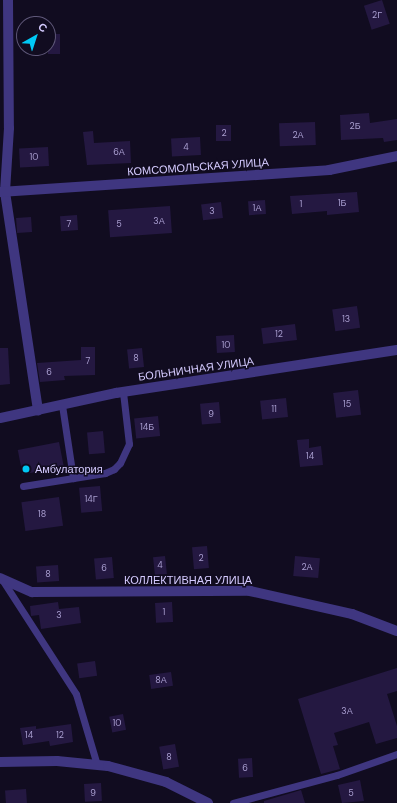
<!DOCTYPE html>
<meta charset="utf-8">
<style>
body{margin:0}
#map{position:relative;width:397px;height:803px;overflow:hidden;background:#110c20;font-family:"DM Sans",sans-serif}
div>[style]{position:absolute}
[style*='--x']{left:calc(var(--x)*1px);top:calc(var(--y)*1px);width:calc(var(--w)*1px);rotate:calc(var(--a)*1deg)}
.building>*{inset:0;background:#241841;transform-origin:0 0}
.service>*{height:7px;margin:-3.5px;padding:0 3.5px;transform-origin:3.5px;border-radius:3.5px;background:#3f3680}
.minor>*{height:10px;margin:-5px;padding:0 5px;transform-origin:5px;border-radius:5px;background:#3f3680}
.dots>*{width:11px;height:11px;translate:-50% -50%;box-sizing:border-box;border:2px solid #110c20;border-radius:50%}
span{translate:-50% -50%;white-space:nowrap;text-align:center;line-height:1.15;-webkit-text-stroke:3px #110c20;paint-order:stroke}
.number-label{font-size:9px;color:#a99ed0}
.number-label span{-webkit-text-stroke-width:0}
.street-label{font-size:11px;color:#d5cbff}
.poi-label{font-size:11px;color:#d5cbff}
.left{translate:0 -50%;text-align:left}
.north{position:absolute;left:16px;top:16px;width:40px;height:40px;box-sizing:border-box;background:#110c20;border:1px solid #5f5879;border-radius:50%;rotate:39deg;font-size:11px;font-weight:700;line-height:16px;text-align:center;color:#d5cbff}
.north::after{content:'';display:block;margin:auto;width:14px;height:18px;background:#00c9f6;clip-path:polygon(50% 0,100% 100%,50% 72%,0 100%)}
</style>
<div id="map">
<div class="building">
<div style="left:382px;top:0;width:25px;height:19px;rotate:72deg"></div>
<div style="left:48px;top:34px;width:12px;height:20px"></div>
<div style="clip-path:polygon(369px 113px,370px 123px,397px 119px,397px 140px,384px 142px,383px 138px,341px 140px,340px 115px)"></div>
<div style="left:315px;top:122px;width:23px;height:36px;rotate:88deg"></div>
<div style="left:231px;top:125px;width:16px;height:15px;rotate:90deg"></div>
<div style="clip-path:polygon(93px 131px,94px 143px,130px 141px,131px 163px,87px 165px,83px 132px)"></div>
<div style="left:200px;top:137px;width:18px;height:29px;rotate:87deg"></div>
<div style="left:48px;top:147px;width:19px;height:29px;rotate:87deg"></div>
<div style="clip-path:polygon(357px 192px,359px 212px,327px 215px,327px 211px,292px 214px,290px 196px)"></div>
<div style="left:265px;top:200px;width:14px;height:17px;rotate:86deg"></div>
<div style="left:221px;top:202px;width:16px;height:20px;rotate:83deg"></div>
<div style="left:170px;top:206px;width:27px;height:62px;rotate:86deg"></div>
<div style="left:77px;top:215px;width:15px;height:17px;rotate:86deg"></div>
<div style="left:31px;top:217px;width:15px;height:15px;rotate:86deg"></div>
<div style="left:357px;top:306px;width:22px;height:25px;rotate:82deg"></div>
<div style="left:295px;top:324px;width:16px;height:34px;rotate:83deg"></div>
<div style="left:234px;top:335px;width:17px;height:18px;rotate:87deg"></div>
<div style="clip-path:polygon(81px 347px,95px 347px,95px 375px,64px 376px,65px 380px,40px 382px,37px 363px,81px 360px)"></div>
<div style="clip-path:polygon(0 348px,8px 348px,10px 384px,0 385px)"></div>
<div style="left:142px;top:348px;width:19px;height:15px;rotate:84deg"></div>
<div style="left:358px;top:390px;width:25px;height:25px;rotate:83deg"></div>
<div style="left:286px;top:398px;width:19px;height:26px;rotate:84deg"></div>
<div style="left:219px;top:402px;width:21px;height:19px;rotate:85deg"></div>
<div style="left:158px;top:416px;width:20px;height:24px;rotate:84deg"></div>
<div style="left:103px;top:431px;width:22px;height:16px;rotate:85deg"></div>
<div style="clip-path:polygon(309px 439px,309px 448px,321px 446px,323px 465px,300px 467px,297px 440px)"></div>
<div style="left:59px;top:442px;width:25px;height:42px;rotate:79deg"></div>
<div style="left:100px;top:486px;width:25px;height:21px;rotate:85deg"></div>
<div style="left:59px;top:497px;width:29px;height:38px;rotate:82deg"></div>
<div style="left:207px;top:546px;width:22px;height:15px;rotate:85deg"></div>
<div style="left:165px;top:556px;width:18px;height:12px;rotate:84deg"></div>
<div style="left:295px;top:556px;width:25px;height:20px;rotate:5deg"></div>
<div style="left:112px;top:557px;width:21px;height:18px;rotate:85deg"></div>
<div style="left:58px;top:565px;width:16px;height:22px;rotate:86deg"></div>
<div style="clip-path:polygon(58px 602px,59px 609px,79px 607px,81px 623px,41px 629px,39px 615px,31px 616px,30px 606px)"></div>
<div style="left:172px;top:602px;width:20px;height:17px;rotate:87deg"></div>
<div style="left:95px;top:661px;width:15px;height:18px;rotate:82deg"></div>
<div style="clip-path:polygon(397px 668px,397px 691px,387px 694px,397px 726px,397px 738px,376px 744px,369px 722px,334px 733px,338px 745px,333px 746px,340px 769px,321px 774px,298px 699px)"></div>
<div style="left:171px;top:672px;width:14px;height:22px;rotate:82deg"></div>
<div style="left:123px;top:714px;width:16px;height:14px;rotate:79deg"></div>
<div style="clip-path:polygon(71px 724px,73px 742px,50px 746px,49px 741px,23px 745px,20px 728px,36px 726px,36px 729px)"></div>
<div style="left:175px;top:744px;width:23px;height:16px;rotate:80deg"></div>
<div style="left:252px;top:758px;width:19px;height:14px;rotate:87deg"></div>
<div style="clip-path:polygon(360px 780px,364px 801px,342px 803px,338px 785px)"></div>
<div style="left:101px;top:783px;width:18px;height:17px;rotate:87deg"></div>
<div style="left:26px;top:789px;width:14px;height:21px;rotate:86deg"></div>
<div style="clip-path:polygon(301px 790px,305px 803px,264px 803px,264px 801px)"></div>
</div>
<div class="service">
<div style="--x:62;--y:405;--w:74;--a:81.4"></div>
<div style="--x:23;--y:486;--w:83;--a:-9"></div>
<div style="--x:105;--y:473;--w:10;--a:-24"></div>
<div style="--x:114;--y:469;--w:8;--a:-45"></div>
<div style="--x:120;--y:463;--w:21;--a:-65"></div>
<div style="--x:129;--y:444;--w:52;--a:-96.6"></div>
<div style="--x:1;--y:578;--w:138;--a:57.1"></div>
<div style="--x:76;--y:694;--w:74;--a:73.5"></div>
<div style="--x:233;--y:803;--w:108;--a:-15.1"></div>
<div style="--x:337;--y:775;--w:64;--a:-19.3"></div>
</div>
<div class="minor">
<div style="--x:8;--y:0;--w:128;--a:89.6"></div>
<div style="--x:9;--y:128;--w:64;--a:93.6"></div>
<div style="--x:5;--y:192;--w:221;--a:81.4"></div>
<div style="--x:0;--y:192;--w:330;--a:-3.8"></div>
<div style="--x:329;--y:170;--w:69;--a:-11.6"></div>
<div style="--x:0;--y:418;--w:119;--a:-12.2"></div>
<div style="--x:116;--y:393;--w:284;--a:-8.7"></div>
<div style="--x:0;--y:578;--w:35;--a:24"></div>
<div style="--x:32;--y:592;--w:218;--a:-0.3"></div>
<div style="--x:250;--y:591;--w:105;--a:12.7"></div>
<div style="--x:352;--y:614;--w:48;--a:20.7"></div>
<div style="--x:0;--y:762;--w:57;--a:-1"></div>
<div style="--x:57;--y:761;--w:51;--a:5.6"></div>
<div style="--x:108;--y:766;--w:60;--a:15.4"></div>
<div style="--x:166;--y:782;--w:47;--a:26.6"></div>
</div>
<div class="dots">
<div style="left:26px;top:469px;background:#00c9f6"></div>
</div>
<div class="number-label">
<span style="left:377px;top:15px">2Г</span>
<span style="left:355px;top:126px">2Б</span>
<span style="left:224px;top:133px">2</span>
<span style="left:298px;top:135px">2А</span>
<span style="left:186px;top:147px">4</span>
<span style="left:119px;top:152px">6А</span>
<span style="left:34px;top:157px">10</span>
<span style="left:342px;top:203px">1Б</span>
<span style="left:301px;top:204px">1</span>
<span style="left:257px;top:208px">1А</span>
<span style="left:212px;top:211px">3</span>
<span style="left:159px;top:221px">3А</span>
<span style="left:69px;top:224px">7</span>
<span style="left:119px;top:224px">5</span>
<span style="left:346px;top:319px">13</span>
<span style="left:279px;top:334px">12</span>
<span style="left:226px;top:345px">10</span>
<span style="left:136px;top:358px">8</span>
<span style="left:88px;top:361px">7</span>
<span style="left:49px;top:372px">6</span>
<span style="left:347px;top:404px">15</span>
<span style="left:274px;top:409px">11</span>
<span style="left:211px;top:414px">9</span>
<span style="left:147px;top:427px">14Б</span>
<span style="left:310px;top:456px">14</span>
<span style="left:91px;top:499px">14Г</span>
<span style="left:42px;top:514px">18</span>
<span style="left:201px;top:558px">2</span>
<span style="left:160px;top:565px">4</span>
<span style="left:307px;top:567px">2А</span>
<span style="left:104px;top:568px">6</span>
<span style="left:48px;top:574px">8</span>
<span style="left:164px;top:612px">1</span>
<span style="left:59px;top:615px">3</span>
<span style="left:161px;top:680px">8А</span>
<span style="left:347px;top:711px">3А</span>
<span style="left:117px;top:723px">10</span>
<span style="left:29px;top:735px">14</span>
<span style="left:60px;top:735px">12</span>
<span style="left:169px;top:757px">8</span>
<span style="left:245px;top:768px">6</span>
<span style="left:93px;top:793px">9</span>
<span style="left:351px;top:793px">5</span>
</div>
<div class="street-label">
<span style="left:198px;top:167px;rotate:-4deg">КОМСОМОЛЬСКАЯ УЛИЦА</span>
<span style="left:196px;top:369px;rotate:-8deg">БОЛЬНИЧНАЯ УЛИЦА</span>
<span style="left:188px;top:580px">КОЛЛЕКТИВНАЯ УЛИЦА</span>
</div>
<div class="poi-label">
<span class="left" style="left:35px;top:469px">Амбулатория</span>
</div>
<div class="north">С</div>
</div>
